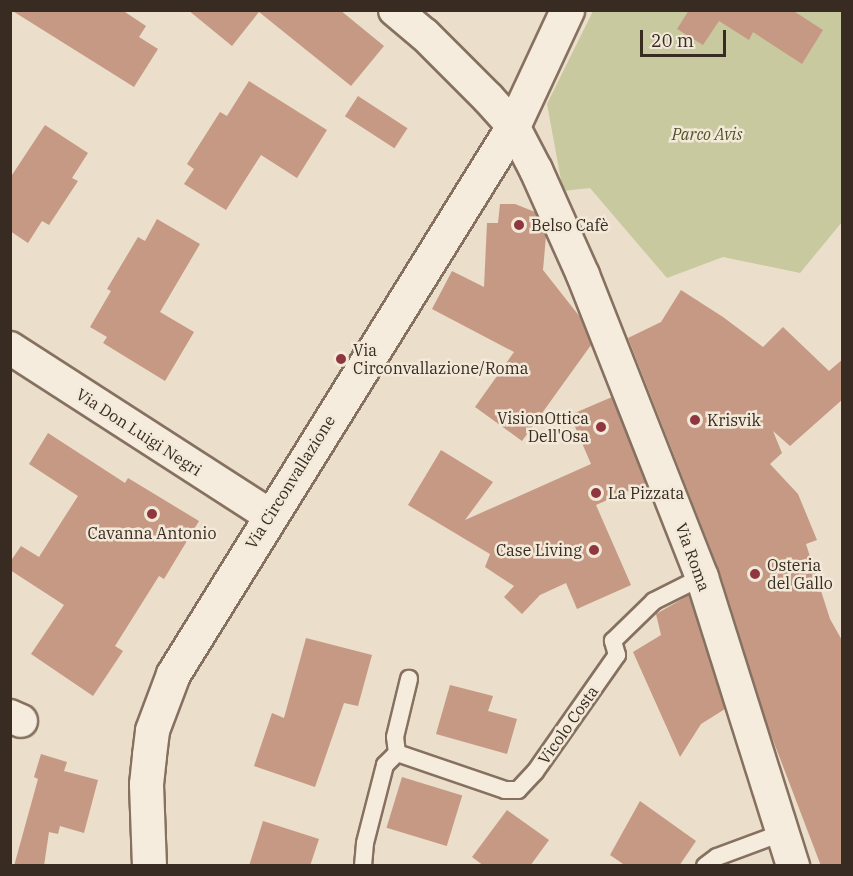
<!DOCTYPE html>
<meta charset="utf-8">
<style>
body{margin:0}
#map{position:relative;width:853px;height:876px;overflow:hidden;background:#ebdeca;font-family:"IBM Plex Serif",serif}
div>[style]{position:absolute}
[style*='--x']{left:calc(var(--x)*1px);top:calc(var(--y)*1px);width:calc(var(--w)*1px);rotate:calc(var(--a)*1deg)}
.green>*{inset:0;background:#c8c99f}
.building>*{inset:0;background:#c69984;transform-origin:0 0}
.roads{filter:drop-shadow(2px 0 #867160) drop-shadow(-2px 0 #867160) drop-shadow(0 2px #867160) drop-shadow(0 -2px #867160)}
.lane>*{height:16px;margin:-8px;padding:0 8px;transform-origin:8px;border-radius:8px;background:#f6ecdd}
.street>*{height:32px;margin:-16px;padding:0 16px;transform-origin:16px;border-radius:16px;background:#f6ecdd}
.secondary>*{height:33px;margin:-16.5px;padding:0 16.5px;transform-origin:16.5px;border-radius:16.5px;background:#f6ecdd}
.dots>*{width:16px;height:16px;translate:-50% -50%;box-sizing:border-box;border:3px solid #f3e9d9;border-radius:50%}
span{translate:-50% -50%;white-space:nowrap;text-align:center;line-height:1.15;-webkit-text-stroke:5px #f3e9d9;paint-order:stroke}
.park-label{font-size:16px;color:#4d532b;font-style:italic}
.poi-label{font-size:16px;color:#382b22}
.left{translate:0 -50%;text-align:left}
.right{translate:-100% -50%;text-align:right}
.street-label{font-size:16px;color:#382b22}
.frame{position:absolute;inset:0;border:12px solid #382b22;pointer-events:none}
.scale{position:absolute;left:640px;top:30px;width:86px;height:27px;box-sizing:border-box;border:3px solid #382b22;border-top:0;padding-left:8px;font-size:18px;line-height:21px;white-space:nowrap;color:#382b22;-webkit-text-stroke:4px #f3e9d9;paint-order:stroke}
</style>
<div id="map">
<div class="green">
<div style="clip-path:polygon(593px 11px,842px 11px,842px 222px,800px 273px,723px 257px,667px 278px,590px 188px,563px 191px,547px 104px)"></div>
</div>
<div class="building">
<div style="clip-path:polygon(11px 10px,122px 10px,146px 26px,139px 37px,158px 49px,134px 87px)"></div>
<div style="clip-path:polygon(188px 10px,340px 10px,384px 46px,351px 86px,259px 12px,232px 46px)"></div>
<div style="clip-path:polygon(689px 10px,792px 10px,823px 30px,802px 64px,753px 32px,749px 40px,719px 21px,703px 45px,677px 29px)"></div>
<div style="clip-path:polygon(249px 81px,327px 130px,297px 178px,261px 155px,226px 210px,184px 184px,194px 169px,187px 164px,220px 112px,227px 116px)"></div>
<div style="left:358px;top:96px;width:59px;height:24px;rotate:33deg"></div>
<div style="clip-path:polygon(45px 125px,88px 153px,72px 178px,78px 181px,49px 225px,42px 221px,28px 243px,10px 231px,10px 178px)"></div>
<div style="clip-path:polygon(500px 204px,515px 204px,535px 212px,546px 236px,543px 270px,580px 317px,591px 345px,522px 441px,475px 407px,514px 352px,432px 309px,452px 271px,484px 287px,487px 223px,498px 223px)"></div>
<div style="clip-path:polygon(157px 219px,200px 244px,160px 312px,194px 332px,165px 381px,103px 343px,107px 337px,90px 327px,111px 291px,107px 289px,138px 237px,145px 241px)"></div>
<div style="clip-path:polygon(681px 290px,723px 317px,763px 347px,783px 327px,829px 371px,843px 359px,843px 399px,790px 446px,773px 431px,782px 453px,770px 464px,798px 494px,817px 540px,806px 544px,830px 619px,843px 642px,843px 866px,821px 866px,768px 727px,719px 570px,628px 338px,661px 322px)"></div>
<div style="clip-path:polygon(612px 397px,646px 483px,596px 505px,631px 585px,577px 609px,566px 583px,540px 595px,522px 614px,504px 597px,514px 586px,485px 567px,490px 554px,408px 505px,441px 450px,493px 482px,465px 520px,591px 464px,570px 415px)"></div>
<div style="clip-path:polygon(48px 433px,125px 483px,128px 478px,199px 521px,164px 579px,159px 576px,115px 646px,123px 651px,93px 696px,31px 654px,64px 605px,10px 570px,10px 562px,21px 546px,39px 557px,78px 496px,29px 464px)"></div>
<div style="clip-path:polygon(689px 595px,725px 709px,701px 724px,680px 757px,633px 652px,661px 635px,656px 614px)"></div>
<div style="clip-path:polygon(306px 638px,372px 655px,358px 706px,344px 703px,315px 787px,254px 766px,272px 713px,284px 718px)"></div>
<div style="clip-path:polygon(450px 685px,493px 696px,488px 711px,517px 719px,507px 754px,436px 734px)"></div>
<div style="clip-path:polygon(41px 754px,67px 762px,64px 771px,98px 780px,84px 833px,60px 826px,58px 834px,49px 832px,44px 866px,14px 866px,38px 779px,34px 777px)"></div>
<div style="left:402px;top:777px;width:63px;height:53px;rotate:17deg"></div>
<div style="clip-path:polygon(640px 801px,696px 841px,679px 866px,626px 866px,610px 855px)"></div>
<div style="clip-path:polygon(507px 810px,549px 840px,530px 866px,484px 866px,472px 857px)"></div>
<div style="clip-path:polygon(263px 821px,319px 839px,310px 866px,249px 866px)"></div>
</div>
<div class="roads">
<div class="lane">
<div style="--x:397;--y:753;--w:16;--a:-97"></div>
<div style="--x:395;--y:737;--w:60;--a:-76.4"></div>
<div style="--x:363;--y:866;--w:23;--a:-85"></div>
<div style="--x:365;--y:843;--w:81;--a:-75.6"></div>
<div style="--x:385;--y:765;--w:17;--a:-45"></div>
<div style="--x:397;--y:753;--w:114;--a:18.9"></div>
<div style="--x:505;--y:790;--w:13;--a:0"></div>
<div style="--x:518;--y:790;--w:25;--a:-47"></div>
<div style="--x:535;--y:772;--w:143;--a:-55"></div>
<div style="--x:617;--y:655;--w:15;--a:-106"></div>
<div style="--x:613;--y:641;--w:57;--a:-44.3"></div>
<div style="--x:654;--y:601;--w:54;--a:-26.6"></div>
<div style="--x:705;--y:866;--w:15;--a:-37"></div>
<div style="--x:717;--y:857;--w:69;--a:-20.3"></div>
</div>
<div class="street">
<div style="--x:395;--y:10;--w:38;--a:40"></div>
<div style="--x:424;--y:34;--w:91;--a:45"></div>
<div style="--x:488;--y:98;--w:38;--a:48"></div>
<div style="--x:513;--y:126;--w:50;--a:62.4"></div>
<div style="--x:536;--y:170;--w:115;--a:65.9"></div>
<div style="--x:583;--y:275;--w:325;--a:68.5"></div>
<div style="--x:702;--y:577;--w:303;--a:72.5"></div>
<div style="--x:10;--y:348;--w:308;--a:32.8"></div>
<div style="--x:10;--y:716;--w:12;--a:24"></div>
</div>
<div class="secondary">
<div style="--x:149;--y:866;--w:82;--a:-92.1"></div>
<div style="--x:146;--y:784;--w:29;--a:-84"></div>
<div style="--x:149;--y:755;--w:25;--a:-83"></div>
<div style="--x:152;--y:730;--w:60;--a:-69.4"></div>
<div style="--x:173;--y:674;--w:645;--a:-58.18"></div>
<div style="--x:513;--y:126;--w:128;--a:-65"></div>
</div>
</div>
<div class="dots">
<div style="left:519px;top:225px;background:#90363f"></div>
<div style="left:341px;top:359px;background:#90363f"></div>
<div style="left:695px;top:420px;background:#90363f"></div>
<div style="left:601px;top:427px;background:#90363f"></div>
<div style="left:596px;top:493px;background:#90363f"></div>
<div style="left:152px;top:514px;background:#90363f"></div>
<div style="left:594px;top:550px;background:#90363f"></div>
<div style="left:755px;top:574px;background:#90363f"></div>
</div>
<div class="park-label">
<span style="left:707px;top:134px">Parco Avis</span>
</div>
<div class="poi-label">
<span class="left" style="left:531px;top:225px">Belso Cafè</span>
<span class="left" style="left:353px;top:359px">Via<br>Circonvallazione/Roma</span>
<span class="right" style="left:589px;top:427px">VisionOttica<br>Dell'Osa</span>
<span class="left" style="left:707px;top:420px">Krisvik</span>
<span class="left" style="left:608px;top:493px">La Pizzata</span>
<span style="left:152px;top:533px">Cavanna Antonio</span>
<span class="right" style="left:582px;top:550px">Case Living</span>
<span class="left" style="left:767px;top:574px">Osteria<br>del Gallo</span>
</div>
<div class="street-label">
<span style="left:139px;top:432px;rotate:33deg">Via Don Luigi Negri</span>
<span style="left:290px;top:482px;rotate:-58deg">Via Circonvallazione</span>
<span style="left:693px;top:557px;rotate:70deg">Via Roma</span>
<span style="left:568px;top:725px;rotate:-55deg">Vicolo Costa</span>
</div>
<div class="frame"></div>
<div class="scale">20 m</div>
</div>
